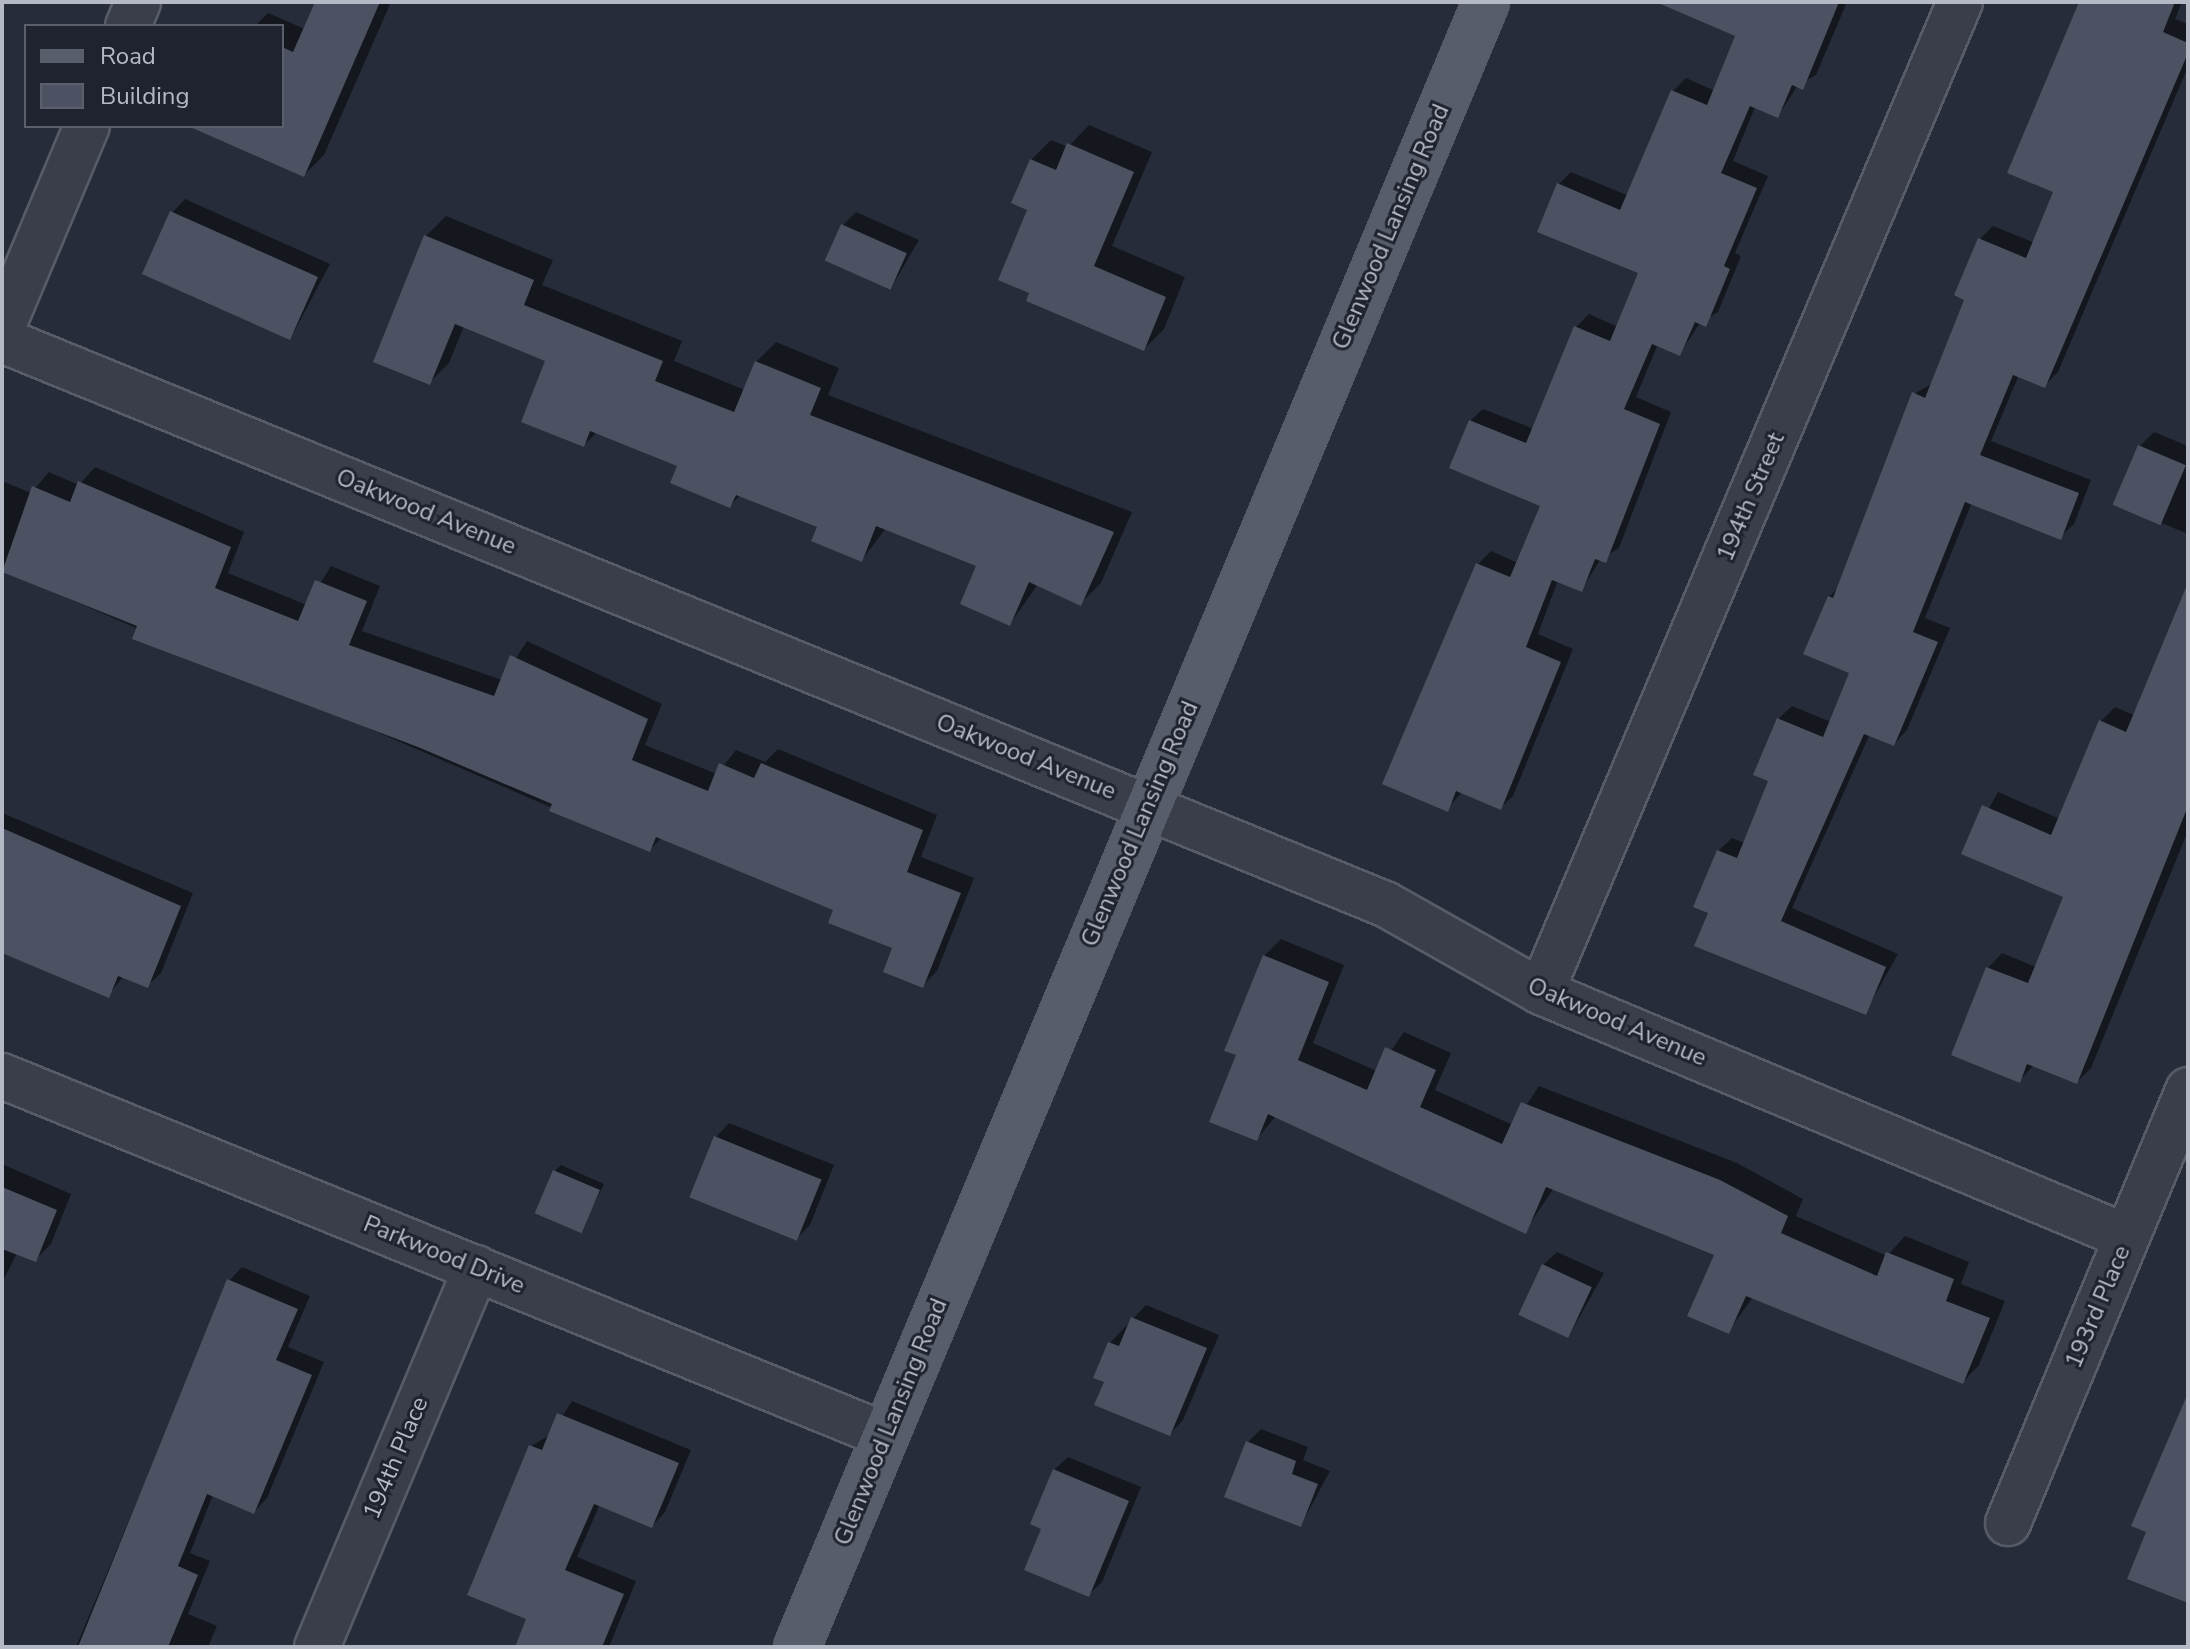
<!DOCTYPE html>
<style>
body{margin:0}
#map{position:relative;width:2190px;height:1649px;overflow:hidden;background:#262c39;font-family:"Nunito Sans",sans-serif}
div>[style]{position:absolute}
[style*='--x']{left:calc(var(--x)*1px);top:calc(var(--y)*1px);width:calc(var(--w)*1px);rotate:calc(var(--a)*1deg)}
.shadow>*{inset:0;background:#0007}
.building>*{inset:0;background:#4c5262;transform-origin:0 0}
.roads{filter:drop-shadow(2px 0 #575c68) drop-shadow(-2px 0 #575c68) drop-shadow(0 2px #575c68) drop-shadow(0 -2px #575c68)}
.minor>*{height:44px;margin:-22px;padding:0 22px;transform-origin:22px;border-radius:22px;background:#393e4a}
.major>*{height:44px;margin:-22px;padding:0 22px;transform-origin:22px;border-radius:22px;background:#575d6a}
span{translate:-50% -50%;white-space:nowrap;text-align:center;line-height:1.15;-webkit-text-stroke:6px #1e232f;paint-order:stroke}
.street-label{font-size:24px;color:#b5b9c5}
.frame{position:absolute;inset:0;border:4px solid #b5b9c5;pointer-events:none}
.legend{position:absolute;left:24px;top:24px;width:260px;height:104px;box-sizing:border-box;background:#1e232f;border:2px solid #5a5f6b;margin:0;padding:10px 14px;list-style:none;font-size:24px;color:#b5b9c5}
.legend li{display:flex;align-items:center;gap:16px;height:40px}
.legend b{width:40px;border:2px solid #5a5f6b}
</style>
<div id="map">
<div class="shadow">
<div style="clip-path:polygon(317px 2px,391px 2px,324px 155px,304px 175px,229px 126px,282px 126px,282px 26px,255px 26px,268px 13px,305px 29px)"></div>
<div style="clip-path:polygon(1658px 2px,1847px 2px,1816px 75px,1798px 85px,1778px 116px,1755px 107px,1733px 161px,1768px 176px,1735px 253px,1741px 256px,1718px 312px,1700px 323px,1680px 353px,1658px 344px,1636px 397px,1671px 412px,1619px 548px,1601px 559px,1581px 590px,1558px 580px,1538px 634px,1573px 649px,1513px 796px,1500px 808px,1462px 792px,1447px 809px,1478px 564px,1491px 551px,1518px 563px,1542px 505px,1470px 421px,1483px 409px,1534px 429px,1576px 327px,1589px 314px,1618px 327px,1640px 272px,1558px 185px,1571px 172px,1629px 196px,1673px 91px,1686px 78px,1715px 91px,1738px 35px)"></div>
<div style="clip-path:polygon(2081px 2px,2182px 2px,2175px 19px,2188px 24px,2188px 67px,2058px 372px,2044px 386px,2019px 375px,1991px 441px,2091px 480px,2074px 524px,2060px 537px,1972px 502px,1925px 618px,1950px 628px,1907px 730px,1894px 744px,1870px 734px,1792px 908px,1898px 954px,1865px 1013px,1711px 912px,1718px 851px,1732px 838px,1745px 843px,1771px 780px,1778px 719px,1792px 706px,1831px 722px,1852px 672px,1829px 597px,1840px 586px,1914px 394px,1933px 383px,1967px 299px,1980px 239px,1993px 226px,2035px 243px,2056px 191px)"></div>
<div style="clip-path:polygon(1089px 125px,1152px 152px,1112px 246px,1185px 277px,1164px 329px,1144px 349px,1032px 292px,1031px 160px,1051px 140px,1068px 147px)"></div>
<div style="clip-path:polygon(185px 199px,330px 264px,294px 332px,172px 213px)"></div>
<div style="clip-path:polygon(856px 212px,919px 240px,891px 288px,843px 225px)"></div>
<div style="clip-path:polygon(446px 216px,553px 260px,542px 285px,682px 341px,674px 361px,745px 390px,756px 362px,776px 342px,839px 368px,828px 395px,1132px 512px,1101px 583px,1081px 603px,1038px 584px,1010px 624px,979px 565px,886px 528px,862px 560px,819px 526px,741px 494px,730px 506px,679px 465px,597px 432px,584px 445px,548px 360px,464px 326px,449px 363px,429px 383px,426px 236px)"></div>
<div style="clip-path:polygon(2154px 432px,2188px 446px,2188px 534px,2116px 504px,2140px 446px)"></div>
<div style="clip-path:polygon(95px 467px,244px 532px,228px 573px,307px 605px,331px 566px,380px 586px,362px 631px,502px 680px,527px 641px,662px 704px,645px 745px,717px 774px,736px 750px,765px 762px,778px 749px,937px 815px,921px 857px,974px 878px,937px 971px,922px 986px,895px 947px,836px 909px,662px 837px,650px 850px,2px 570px,2px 481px,31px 493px,49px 472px,79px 485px)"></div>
<div style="clip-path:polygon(2188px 602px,2188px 831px,2091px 1068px,2077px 1082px,2034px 1065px,2019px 1081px,1988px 968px,2002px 953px,2036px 967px,2065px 896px,1964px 853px,1998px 792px,2060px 819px,2100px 722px,2115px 707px,2136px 716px)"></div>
<div style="clip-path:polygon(2px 813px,193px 893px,161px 973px,147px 986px,124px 976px,108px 995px,2px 951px)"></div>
<div style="clip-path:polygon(1281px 939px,1344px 965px,1313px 1043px,1377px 1071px,1404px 1032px,1451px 1053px,1435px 1090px,1513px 1125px,1539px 1086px,1737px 1163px,1803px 1199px,1796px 1216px,1887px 1256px,1905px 1236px,1969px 1262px,1961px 1284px,2005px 1301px,1979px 1365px,1963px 1382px,1753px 1297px,1728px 1332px,1716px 1254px,1554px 1188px,1525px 1231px,1276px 1116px,1257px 1139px,1239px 1054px,1264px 956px)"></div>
<div style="clip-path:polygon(729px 1123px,834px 1165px,810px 1225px,797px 1238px,692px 1196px,716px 1137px)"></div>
<div style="clip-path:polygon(2px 1164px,71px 1194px,51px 1244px,35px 1260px,17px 1253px,2px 1283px)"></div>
<div style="clip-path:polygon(561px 1165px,604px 1184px,581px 1230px,555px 1171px)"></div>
<div style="clip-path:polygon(1557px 1252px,1604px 1273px,1569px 1336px,1543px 1265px)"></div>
<div style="clip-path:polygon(242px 1267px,310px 1296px,288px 1347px,324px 1362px,267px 1498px,254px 1512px,213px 1495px,190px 1553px,210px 1561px,188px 1614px,217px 1626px,208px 1647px,76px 1647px,229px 1281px)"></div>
<div style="clip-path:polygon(1146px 1305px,1219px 1335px,1183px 1420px,1170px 1434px,1107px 1380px,1110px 1343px)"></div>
<div style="clip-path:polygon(572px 1401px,691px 1450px,665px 1512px,652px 1526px,600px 1504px,577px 1557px,636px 1581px,609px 1647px,517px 1647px,529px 1618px,531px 1446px,550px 1435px)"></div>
<div style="clip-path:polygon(1261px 1429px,1308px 1447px,1303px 1460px,1330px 1471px,1301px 1525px,1248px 1442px)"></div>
<div style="clip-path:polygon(1068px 1457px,1141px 1487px,1102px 1582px,1088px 1595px,1044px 1528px,1054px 1470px)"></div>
</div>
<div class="building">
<div style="clip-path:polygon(315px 2px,380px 2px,304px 177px,188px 126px,282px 126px,282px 47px,293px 52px)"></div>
<div style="clip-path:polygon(1656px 2px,1839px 2px,1803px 90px,1792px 85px,1778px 118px,1750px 106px,1721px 173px,1757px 188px,1724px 266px,1730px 269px,1706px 327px,1695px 322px,1680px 356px,1652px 344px,1624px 409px,1660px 424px,1606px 563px,1595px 559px,1582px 592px,1552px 580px,1526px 647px,1561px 662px,1501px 810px,1456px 791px,1448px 812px,1382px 784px,1476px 563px,1510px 577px,1540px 506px,1449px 468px,1469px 420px,1526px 443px,1574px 326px,1610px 341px,1638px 273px,1537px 232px,1557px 183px,1620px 210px,1671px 90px,1707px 105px,1735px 36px)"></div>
<div style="clip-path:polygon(2079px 2px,2175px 2px,2163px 32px,2188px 43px,2188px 53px,2045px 388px,2013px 375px,1980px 455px,2079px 493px,2061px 540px,1965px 502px,1913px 632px,1938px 642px,1894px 746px,1864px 734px,1781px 921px,1886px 967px,1866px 1015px,1694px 946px,1708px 913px,1693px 907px,1717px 850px,1737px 858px,1768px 781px,1753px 775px,1777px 718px,1823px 737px,1849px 673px,1803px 654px,1828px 596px,1833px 598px,1912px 392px,1925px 398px,1964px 300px,1954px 295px,1978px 238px,2026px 258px,2053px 192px,2007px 173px)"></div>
<div style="clip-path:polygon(1067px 143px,1134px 172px,1094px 266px,1166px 297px,1144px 351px,1026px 301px,1029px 293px,998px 280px,1027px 210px,1011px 203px,1030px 159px,1056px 170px)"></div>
<div style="left:170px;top:211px;width:162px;height:69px;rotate:24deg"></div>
<div style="left:841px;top:224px;width:72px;height:40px;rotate:24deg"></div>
<div style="clip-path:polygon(424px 235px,534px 280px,524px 305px,663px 361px,655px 381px,734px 412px,755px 361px,821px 388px,810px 415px,1114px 532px,1081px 606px,1029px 582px,1010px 626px,960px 604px,976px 566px,876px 526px,862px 562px,811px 541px,817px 527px,736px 495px,730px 508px,670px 483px,677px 466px,590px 431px,584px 447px,521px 422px,545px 361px,455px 324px,430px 385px,373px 362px)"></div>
<div style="left:2138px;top:445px;width:52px;height:65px;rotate:23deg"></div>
<div style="clip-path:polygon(78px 481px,231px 547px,215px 588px,298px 621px,315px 580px,367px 601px,349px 645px,494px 696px,510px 655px,648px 719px,632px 760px,708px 791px,719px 763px,754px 778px,761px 763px,923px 830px,907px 872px,961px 893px,923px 988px,883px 972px,892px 948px,828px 923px,833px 910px,656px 837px,650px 852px,549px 811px,552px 804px,418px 747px,132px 639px,137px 626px,2px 572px,32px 486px,70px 502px)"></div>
<div style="clip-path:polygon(2187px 585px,2188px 806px,2077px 1084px,2027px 1064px,2020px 1083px,1951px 1055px,1986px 967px,2028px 983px,2063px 897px,1961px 854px,1982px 805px,2051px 835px,2099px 720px,2126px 732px)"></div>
<div style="clip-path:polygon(2px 828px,181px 906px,148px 988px,118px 976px,109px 998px,2px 953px)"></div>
<div style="clip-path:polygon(1263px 955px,1329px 982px,1298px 1060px,1367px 1090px,1385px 1047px,1436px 1070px,1420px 1107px,1502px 1144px,1521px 1102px,1720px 1180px,1788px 1216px,1781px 1233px,1877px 1276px,1886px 1252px,1954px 1279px,1946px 1301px,1990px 1318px,1963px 1384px,1746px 1296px,1729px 1334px,1687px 1316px,1714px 1255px,1546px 1187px,1526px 1234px,1268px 1114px,1257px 1141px,1209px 1122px,1236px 1055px,1224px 1051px)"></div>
<div style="left:714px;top:1136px;width:116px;height:66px;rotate:22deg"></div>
<div style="left:553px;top:1170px;width:51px;height:47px;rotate:23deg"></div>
<div style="clip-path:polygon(2px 1187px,57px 1210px,36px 1262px,2px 1249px)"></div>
<div style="left:1542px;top:1264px;width:55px;height:56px;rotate:25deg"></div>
<div style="clip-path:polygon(227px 1279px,298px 1309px,276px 1360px,312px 1375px,254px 1514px,207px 1494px,178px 1566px,198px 1575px,168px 1647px,78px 1647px)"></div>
<div style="clip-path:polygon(1131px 1317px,1207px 1348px,1170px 1436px,1094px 1405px,1104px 1382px,1093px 1378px,1108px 1342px,1119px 1346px)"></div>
<div style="clip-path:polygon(2188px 1393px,2188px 1603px,2127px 1579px,2146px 1532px,2131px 1526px)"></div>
<div style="clip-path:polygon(557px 1413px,679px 1463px,652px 1528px,594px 1504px,565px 1570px,624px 1594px,602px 1647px,515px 1647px,526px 1619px,467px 1595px,529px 1445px,542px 1450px)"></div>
<div style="clip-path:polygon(1246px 1441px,1296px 1461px,1292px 1474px,1318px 1484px,1301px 1527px,1224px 1497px)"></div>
<div style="clip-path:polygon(1053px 1469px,1129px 1501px,1089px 1597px,1024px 1570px,1041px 1529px,1030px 1524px)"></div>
</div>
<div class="roads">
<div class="minor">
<div style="--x:128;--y:26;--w:26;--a:-67"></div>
<div style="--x:2;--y:328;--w:219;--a:-67.2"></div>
<div style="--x:2;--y:340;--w:1494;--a:22.19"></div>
<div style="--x:1385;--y:904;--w:179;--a:29.4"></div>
<div style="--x:1541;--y:992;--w:635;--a:22.69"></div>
<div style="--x:1541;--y:992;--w:1075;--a:-67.06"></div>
<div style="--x:2;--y:1076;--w:953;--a:22.13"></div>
<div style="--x:2008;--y:1523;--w:469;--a:-67.4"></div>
<div style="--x:317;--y:1647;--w:411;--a:-67.2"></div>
</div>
<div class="major">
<div style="--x:797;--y:1647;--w:1783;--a:-67.27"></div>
</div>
</div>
<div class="street-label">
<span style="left:1391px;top:227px;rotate:-67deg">Glenwood Lansing Road</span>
<span style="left:1751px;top:497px;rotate:-67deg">194th Street</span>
<span style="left:426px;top:512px;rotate:22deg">Oakwood Avenue</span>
<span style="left:1026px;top:757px;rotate:22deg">Oakwood Avenue</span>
<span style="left:1140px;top:824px;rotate:-67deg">Glenwood Lansing Road</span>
<span style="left:1617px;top:1022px;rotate:23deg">Oakwood Avenue</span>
<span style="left:444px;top:1255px;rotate:22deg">Parkwood Drive</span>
<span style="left:2098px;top:1307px;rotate:-67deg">193rd Place</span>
<span style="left:891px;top:1422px;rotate:-68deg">Glenwood Lansing Road</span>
<span style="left:396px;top:1458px;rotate:-67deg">194th Place</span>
</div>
<div class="frame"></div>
<ul class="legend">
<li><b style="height:10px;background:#575d6a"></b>Road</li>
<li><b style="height:22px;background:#4c5262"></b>Building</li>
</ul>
</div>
